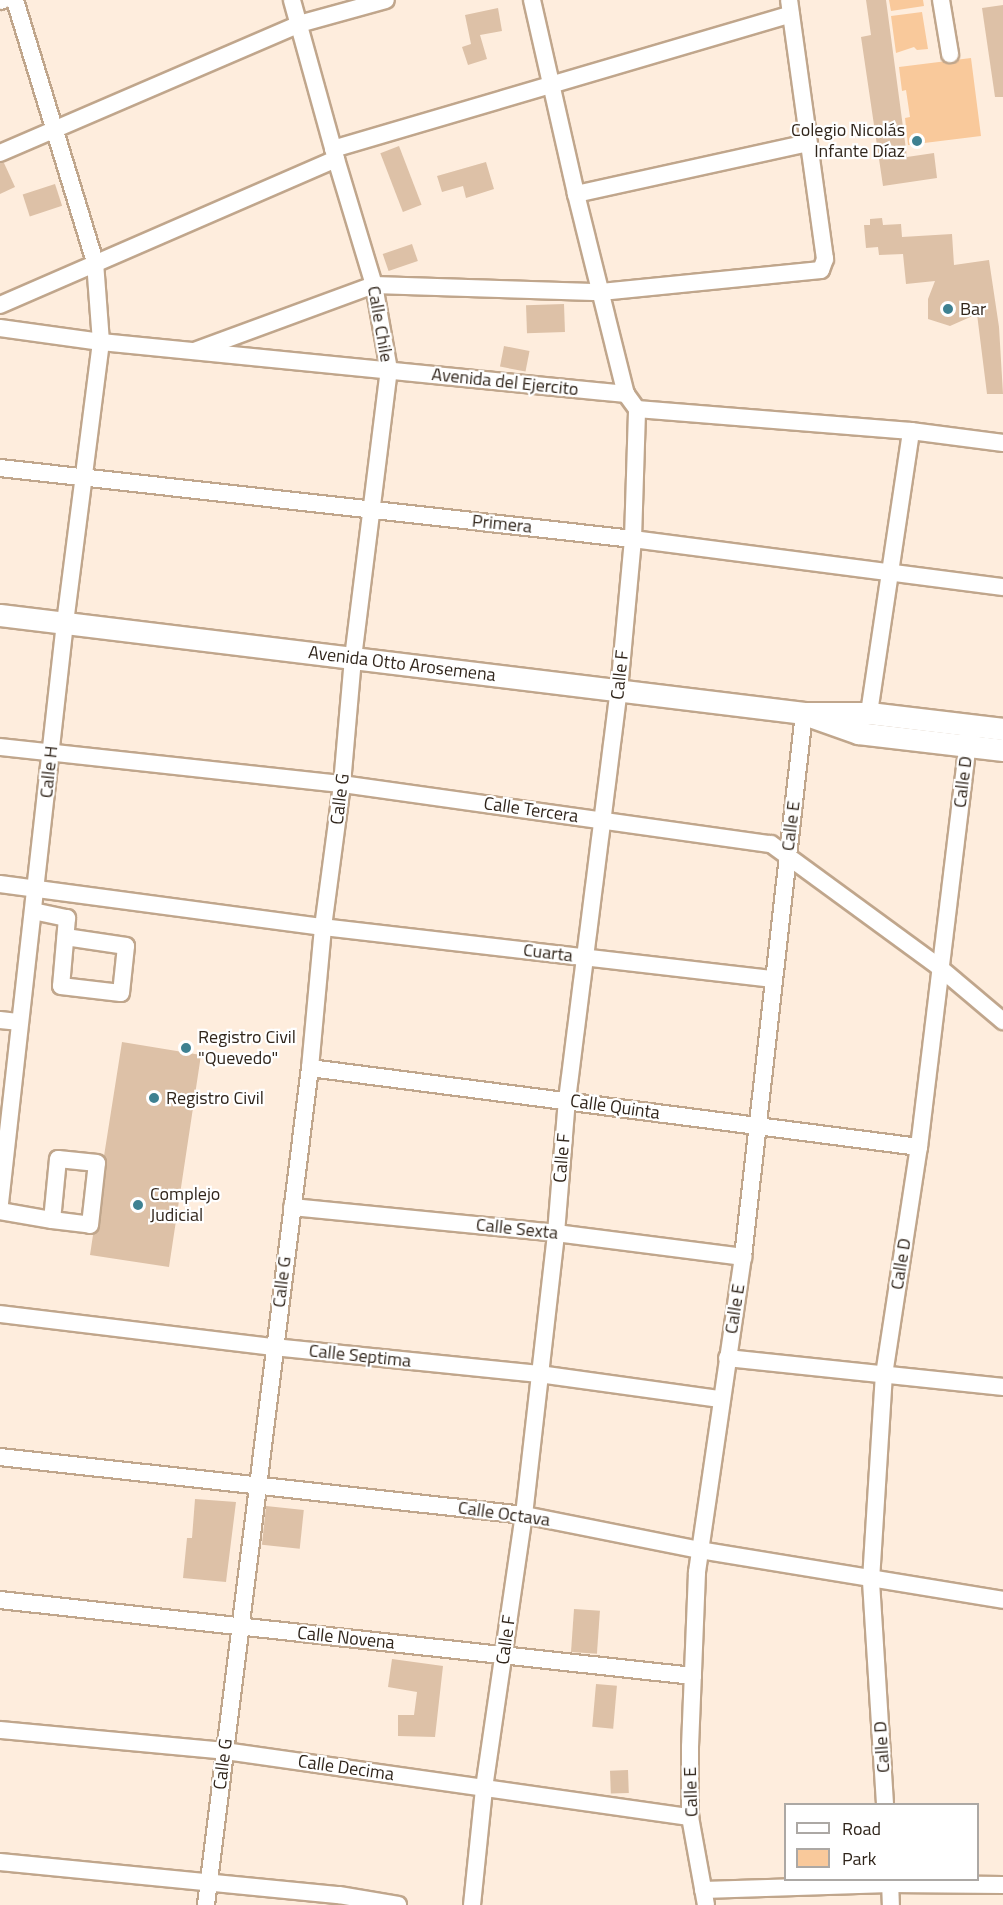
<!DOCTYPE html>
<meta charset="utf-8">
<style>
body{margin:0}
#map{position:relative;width:1003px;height:1905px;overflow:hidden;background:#feeddd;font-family:"Titillium Web",sans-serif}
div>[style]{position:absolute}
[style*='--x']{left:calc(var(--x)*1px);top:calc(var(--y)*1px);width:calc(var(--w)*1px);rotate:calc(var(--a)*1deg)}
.green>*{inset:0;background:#f9c99b}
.building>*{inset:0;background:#ddc1a7;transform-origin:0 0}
.roads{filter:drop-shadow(2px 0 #c0a68c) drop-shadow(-2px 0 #c0a68c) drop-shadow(0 2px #c0a68c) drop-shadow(0 -2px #c0a68c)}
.minor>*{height:16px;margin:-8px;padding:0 8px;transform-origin:8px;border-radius:8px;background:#fff}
.major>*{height:21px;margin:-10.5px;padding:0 10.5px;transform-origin:10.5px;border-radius:10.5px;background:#fff}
.dots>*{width:16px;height:16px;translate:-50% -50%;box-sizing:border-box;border:3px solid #fff;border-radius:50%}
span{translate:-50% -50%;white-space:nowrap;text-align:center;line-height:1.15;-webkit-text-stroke:4.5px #fff;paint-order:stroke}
.poi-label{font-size:18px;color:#30251b}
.right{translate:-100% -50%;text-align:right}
.left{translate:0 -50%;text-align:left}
.street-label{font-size:18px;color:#30251b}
.legend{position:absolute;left:784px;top:1803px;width:195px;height:78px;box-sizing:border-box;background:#fff;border:2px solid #aca8a4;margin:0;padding:8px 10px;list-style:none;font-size:18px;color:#30251b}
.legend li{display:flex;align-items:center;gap:12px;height:30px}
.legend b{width:30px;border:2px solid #aca8a4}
</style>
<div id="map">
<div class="green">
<div style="clip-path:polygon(889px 0,923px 0,924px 6px,891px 11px)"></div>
<div style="clip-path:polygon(922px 12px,928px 49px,917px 50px,914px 47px,896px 53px,891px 16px)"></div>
<div style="clip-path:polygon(971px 58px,981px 136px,908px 145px,905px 118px,910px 117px,906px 90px,902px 91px,899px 67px)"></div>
</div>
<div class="building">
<div style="clip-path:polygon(866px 0,886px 0,907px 157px,934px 153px,937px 178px,883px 186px,861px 37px,871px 35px)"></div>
<div style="clip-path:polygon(1003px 5px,1003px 97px,995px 97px,982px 8px)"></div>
<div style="clip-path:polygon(498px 8px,502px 31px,480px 35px,487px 59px,468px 65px,462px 47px,471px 44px,465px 15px)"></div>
<div style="left:399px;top:146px;width:63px;height:20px;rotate:69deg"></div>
<div style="clip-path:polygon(486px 162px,494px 189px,466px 198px,463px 186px,442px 192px,437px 176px)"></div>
<div style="clip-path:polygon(4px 163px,15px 187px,0 194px,0 163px)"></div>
<div style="left:55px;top:184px;width:23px;height:34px;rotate:72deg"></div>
<div style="clip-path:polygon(882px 218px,883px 225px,901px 224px,902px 237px,952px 234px,954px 265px,989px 260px,999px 327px,1003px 394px,987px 394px,977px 314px,950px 326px,928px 319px,928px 299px,935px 281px,906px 284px,903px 254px,879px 255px,878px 247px,866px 248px,864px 225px,870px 225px,870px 219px)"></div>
<div style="left:412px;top:244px;width:18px;height:31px;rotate:71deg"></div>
<div style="left:564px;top:304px;width:28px;height:38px;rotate:88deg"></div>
<div style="left:504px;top:346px;width:26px;height:21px;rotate:11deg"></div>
<div style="clip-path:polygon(122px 1042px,201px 1055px,169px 1267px,90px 1255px,93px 1235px,100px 1226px,107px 1164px,104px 1156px)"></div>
<div style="clip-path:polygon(195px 1499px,236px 1502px,226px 1582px,183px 1578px,187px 1538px,192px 1538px)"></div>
<div style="left:266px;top:1506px;width:38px;height:39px;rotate:6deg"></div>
<div style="left:574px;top:1609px;width:26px;height:43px;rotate:4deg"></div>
<div style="clip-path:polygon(392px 1659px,443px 1666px,435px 1737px,398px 1736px,398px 1715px,414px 1715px,417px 1692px,388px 1687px)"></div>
<div style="left:596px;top:1684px;width:21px;height:43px;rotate:5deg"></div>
<div style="left:628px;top:1770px;width:23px;height:18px;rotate:88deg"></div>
</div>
<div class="roads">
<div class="minor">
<div style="--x:532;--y:0;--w:199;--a:77.2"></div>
<div style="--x:576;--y:194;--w:206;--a:76"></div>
<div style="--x:941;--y:0;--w:55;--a:80.5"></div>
<div style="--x:0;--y:1;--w:3;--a:-18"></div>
<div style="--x:333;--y:149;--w:477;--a:-16.4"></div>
<div style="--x:0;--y:153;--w:326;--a:-23.3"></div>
<div style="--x:299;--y:24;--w:90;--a:-15.4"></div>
<div style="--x:576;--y:194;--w:237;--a:-12.4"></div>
<div style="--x:0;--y:305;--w:366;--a:-23.5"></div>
<div style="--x:0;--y:328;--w:102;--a:7.9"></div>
<div style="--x:101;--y:342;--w:528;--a:5.66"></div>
<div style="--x:626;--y:394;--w:19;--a:54"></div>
<div style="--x:637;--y:409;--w:275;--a:4.6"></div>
<div style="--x:911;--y:431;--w:93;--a:7.4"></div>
<div style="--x:197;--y:350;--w:189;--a:-20.2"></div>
<div style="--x:374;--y:285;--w:227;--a:1.8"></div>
<div style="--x:601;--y:292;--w:221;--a:-5.7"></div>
<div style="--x:821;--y:270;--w:12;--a:-70"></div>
<div style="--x:825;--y:259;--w:261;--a:-97.9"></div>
<div style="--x:0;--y:468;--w:637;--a:6.4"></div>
<div style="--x:633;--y:539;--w:373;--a:7.4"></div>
<div style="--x:869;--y:713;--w:285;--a:-81.5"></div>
<div style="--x:0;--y:747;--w:344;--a:6.2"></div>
<div style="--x:342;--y:784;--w:433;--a:8"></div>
<div style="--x:771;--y:844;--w:208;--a:36.2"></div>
<div style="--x:939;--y:967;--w:84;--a:40.2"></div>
<div style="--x:0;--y:884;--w:326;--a:7.6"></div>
<div style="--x:323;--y:927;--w:452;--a:6.6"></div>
<div style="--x:33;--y:911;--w:35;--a:12"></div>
<div style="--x:67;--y:918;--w:68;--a:95"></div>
<div style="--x:61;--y:986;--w:60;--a:6.7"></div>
<div style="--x:121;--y:993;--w:47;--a:-83.9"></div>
<div style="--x:126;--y:946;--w:61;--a:-171.5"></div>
<div style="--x:0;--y:1020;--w:20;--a:6"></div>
<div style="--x:310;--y:1068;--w:614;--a:7.39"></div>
<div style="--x:0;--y:1203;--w:584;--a:-83.61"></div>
<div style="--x:65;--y:623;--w:283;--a:-82.7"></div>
<div style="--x:101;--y:342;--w:80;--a:-94.3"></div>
<div style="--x:95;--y:262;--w:274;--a:-107"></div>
<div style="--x:292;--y:1207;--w:265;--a:5.6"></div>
<div style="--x:556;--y:1233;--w:189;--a:7.3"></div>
<div style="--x:0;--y:1211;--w:53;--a:9.8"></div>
<div style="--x:52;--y:1220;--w:38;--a:7"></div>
<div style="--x:90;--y:1225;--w:62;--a:-83.6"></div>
<div style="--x:97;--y:1163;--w:39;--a:-174"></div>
<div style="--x:58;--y:1159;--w:61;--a:95.6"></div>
<div style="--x:0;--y:1314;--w:276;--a:6.9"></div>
<div style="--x:274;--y:1347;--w:266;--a:5.8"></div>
<div style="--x:539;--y:1374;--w:183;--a:7.9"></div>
<div style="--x:727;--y:1358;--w:278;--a:6"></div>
<div style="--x:0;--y:1457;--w:527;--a:6.32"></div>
<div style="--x:524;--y:1515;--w:178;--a:11.3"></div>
<div style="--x:699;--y:1550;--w:308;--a:9.3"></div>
<div style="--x:0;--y:1600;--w:697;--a:6.26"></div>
<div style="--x:0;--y:1730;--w:226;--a:5.3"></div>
<div style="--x:225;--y:1751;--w:470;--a:8.1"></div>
<div style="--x:885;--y:1804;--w:224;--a:-93.6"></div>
<div style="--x:871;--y:1580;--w:205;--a:-86.4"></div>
<div style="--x:884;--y:1375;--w:231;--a:-81.3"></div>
<div style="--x:919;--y:1147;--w:415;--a:-83.1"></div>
<div style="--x:0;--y:1862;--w:341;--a:5.6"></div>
<div style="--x:339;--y:1895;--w:60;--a:9.6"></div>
<div style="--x:890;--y:1880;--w:25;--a:88"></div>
<div style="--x:703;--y:1890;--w:187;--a:-1.8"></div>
<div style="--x:890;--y:1884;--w:113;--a:0.5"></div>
<div style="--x:206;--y:1905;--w:843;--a:-82.92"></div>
<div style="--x:310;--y:1068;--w:142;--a:-84.7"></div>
<div style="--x:323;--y:927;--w:144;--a:-82.4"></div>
<div style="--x:342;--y:784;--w:126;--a:-85"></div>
<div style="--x:353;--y:658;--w:290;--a:-82.9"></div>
<div style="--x:389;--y:370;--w:86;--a:-100"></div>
<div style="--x:374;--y:285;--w:132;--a:-106.8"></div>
<div style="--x:336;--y:159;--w:165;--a:-105.5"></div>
<div style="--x:472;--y:1905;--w:118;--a:-84.1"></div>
<div style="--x:484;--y:1788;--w:276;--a:-81.7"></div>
<div style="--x:524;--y:1515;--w:284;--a:-83.5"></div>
<div style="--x:556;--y:1233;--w:133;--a:-85.3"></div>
<div style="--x:567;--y:1100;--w:413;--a:-82.8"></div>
<div style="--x:619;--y:690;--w:152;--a:-84.7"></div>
<div style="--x:633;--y:539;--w:130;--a:-88.2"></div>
<div style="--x:706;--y:1905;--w:89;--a:-100.3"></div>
<div style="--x:690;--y:1817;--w:70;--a:-90"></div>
<div style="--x:690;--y:1747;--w:175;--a:-87.7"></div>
<div style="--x:697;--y:1572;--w:318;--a:-81.7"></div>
<div style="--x:743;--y:1257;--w:547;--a:-83.6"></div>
</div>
<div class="major">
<div style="--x:0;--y:615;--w:810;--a:6.95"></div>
<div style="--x:804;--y:713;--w:65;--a:0"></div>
<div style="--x:869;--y:713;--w:135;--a:6.8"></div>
<div style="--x:813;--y:717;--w:48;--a:19.6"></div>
<div style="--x:858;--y:733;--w:146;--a:6.7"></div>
</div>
</div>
<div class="dots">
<div style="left:917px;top:141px;background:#3e8191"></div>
<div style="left:948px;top:309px;background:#3e8191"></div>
<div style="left:186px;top:1048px;background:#3e8191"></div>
<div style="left:154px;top:1098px;background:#3e8191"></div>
<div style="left:138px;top:1205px;background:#3e8191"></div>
</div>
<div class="poi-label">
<span class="right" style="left:905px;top:141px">Colegio Nicolás<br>Infante Díaz</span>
<span class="left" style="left:960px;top:309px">Bar</span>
<span class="left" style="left:198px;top:1048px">Registro Civil<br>"Quevedo"</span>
<span class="left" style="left:166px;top:1098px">Registro Civil</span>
<span class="left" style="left:150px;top:1205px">Complejo<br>Judicial</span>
</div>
<div class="street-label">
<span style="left:380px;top:324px;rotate:80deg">Calle Chile</span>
<span style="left:505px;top:382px;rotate:6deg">Avenida del Ejercito</span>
<span style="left:502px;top:524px;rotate:6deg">Primera</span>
<span style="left:402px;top:664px;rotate:7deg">Avenida Otto Arosemena</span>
<span style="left:620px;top:675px;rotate:-84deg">Calle F</span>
<span style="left:49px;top:772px;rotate:-84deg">Calle H</span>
<span style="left:963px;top:782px;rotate:-83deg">Calle D</span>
<span style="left:340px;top:799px;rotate:-83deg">Calle G</span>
<span style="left:531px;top:810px;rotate:8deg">Calle Tercera</span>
<span style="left:791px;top:826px;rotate:-83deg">Calle E</span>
<span style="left:548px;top:953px;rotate:7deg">Cuarta</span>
<span style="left:615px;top:1107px;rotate:8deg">Calle Quinta</span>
<span style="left:562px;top:1158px;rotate:-85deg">Calle F</span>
<span style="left:517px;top:1229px;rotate:6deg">Calle Sexta</span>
<span style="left:901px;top:1264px;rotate:-81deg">Calle D</span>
<span style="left:282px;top:1282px;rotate:-83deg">Calle G</span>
<span style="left:735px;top:1309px;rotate:-81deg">Calle E</span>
<span style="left:360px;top:1356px;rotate:6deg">Calle Septima</span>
<span style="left:504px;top:1514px;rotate:8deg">Calle Octava</span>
<span style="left:346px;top:1638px;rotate:6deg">Calle Novena</span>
<span style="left:506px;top:1640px;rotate:-82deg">Calle F</span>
<span style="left:882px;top:1747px;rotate:-94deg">Calle D</span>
<span style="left:223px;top:1764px;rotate:-83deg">Calle G</span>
<span style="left:346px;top:1768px;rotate:8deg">Calle Decima</span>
<span style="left:691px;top:1792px;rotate:-92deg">Calle E</span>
</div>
<ul class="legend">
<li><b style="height:8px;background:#fff"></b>Road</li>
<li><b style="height:16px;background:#f9c99b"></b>Park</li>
</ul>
</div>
